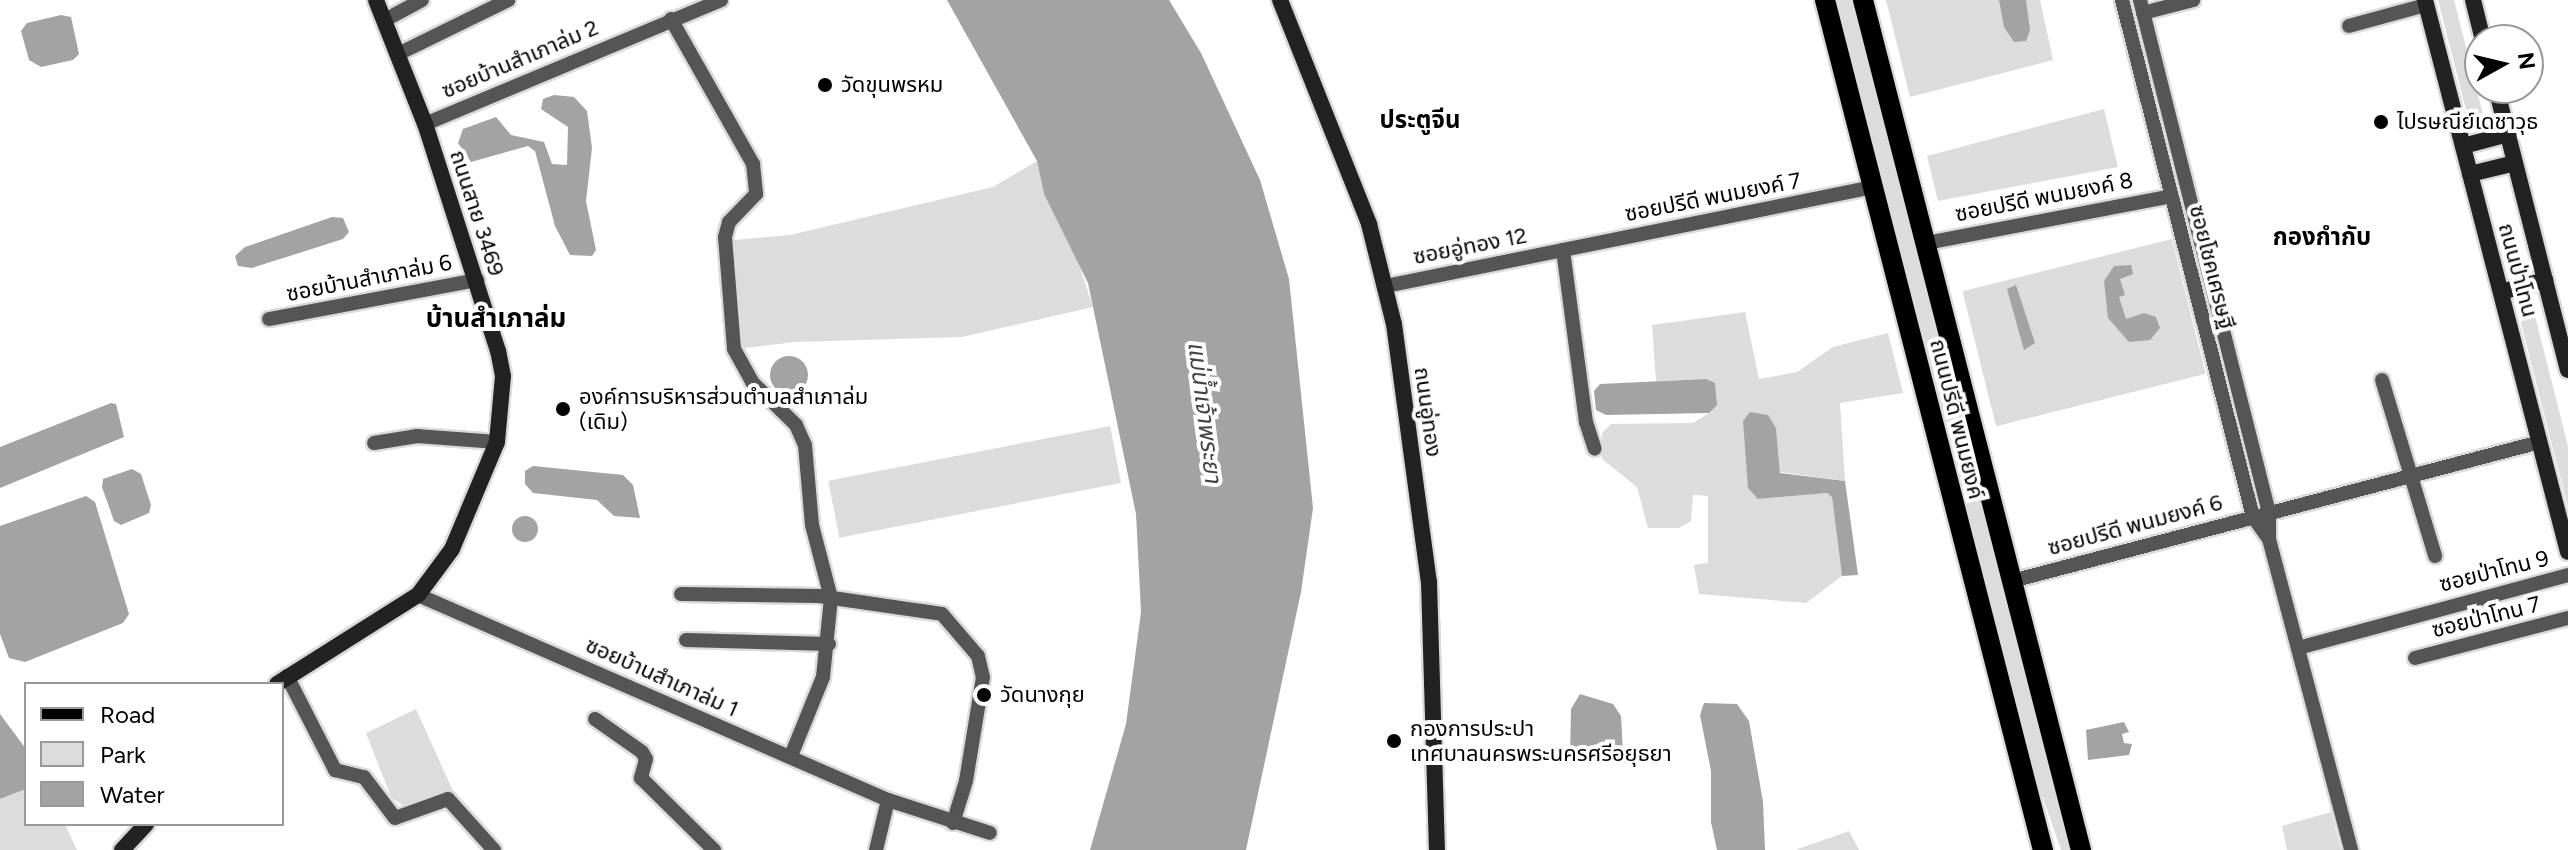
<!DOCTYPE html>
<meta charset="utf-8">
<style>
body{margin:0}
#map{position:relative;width:2568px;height:850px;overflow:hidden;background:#fff;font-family:Figtree,"Noto Sans Thai",sans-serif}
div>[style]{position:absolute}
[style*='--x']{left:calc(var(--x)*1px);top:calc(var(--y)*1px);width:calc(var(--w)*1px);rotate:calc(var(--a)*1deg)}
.green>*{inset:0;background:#dcdcdc;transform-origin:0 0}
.water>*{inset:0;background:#a3a3a3}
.round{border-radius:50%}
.roads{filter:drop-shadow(2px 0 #dbdbdb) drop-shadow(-2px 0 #dbdbdb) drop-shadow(0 2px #dbdbdb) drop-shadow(0 -2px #dbdbdb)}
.street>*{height:14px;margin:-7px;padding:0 7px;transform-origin:7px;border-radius:7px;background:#555}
.secondary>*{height:16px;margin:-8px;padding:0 8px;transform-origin:8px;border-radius:8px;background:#222}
.primary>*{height:20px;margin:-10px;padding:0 10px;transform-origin:10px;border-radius:10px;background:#000}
.dots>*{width:22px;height:22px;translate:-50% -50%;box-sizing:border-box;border:4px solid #fff;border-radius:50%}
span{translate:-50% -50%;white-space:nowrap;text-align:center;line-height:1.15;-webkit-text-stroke:8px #fff;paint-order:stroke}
.street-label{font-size:22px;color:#000}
.poi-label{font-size:22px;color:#000}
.left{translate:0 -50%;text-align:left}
.neighbourhood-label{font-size:24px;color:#000;font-weight:700}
.water-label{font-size:24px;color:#444;font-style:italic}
.quarter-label{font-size:26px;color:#000;font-weight:700}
.legend{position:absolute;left:24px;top:682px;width:260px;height:144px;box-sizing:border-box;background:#fff;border:2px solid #999;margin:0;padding:10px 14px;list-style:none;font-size:24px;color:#000}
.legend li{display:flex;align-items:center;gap:16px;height:40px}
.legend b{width:40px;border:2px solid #999}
.north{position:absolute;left:2464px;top:24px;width:80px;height:80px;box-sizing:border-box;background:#fff;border:2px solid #999;border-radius:50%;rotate:82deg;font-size:22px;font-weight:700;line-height:32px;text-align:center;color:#000}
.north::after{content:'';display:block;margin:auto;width:28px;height:36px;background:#000;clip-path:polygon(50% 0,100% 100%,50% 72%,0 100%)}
</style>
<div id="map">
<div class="green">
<div style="clip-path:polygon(1834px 0,1854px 0,2070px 850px,2061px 850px,2032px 766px)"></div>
<div style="clip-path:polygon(1886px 0,2040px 0,2053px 60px,1910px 97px)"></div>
<div style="clip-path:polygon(2438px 0,2454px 0,2485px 122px,2480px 131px,2470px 126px)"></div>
<div style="clip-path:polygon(2104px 109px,2118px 167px,1938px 201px,1927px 156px)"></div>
<div style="clip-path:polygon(1037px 161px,1044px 194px,1074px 249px,1093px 307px,962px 337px,795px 342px,738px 349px,734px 240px,790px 235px,993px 187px)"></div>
<div style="left:2172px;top:239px;width:139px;height:216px;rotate:76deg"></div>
<div style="clip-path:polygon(2526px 310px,2535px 316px,2568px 446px,2568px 507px,2520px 320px)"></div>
<div style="clip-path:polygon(1745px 312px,1759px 379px,1797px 372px,1833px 347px,1888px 333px,1903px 393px,1840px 403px,1845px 481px,1780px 472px,1776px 428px,1758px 499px,1827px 493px,1832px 497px,1842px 576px,1806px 603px,1699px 594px,1694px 565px,1708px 563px,1708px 496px,1693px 495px,1691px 521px,1679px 528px,1648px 528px,1637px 487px,1602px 459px,1602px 433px,1611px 424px,1693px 423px,1709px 413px,1706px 379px,1656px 381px,1652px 325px)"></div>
<div style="left:1110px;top:426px;width:58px;height:287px;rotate:79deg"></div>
<div style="clip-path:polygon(416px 709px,453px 791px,409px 810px,391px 797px,366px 733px)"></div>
<div style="clip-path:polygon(26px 789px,26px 824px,65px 824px,77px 850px,0 850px,0 799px)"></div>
<div style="clip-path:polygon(2331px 812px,2341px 850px,2287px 850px,2282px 826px)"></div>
<div style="clip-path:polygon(1849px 831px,1859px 850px,1797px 850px,1798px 849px)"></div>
</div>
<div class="water">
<div style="clip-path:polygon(947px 0,1169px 0,1201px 53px,1260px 180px,1289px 279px,1313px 508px,1301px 592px,1246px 850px,1090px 850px,1126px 724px,1141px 612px,1136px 514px,1088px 283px,1044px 194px,1037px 161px)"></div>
<div style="clip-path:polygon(1999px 0,2026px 0,2030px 30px,2026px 41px,2014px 42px,2004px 27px)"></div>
<div style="clip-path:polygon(61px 15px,71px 17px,79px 54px,73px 60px,41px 67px,29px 60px,21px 31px,27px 23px)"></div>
<div style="clip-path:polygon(554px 95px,574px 97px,587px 111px,592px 148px,586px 201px,596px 250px,592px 256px,570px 255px,555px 226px,535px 151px,528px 146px,471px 162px,458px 143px,463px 129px,496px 117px,511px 135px,544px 142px,552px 164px,567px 165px,568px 127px,541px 109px,543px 99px)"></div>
<div style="clip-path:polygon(332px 217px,343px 218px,349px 232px,343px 239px,252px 268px,238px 266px,235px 256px,245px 247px)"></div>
<div style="clip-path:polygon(2131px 265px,2133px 274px,2120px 279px,2125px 295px,2119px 297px,2126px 319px,2144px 313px,2156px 317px,2160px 328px,2150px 340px,2129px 342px,2108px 318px,2104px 281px,2114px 266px)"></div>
<div style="clip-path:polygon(2016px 285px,2035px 343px,2024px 350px,2007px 289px)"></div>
<div class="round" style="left:770px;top:356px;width:38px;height:38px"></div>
<div style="clip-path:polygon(1706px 379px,1715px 383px,1717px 405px,1709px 413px,1606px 415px,1596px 410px,1594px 391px,1600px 384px)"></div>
<div style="clip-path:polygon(111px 403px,116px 404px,124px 437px,0 488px,0 447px)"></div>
<div style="clip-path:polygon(1750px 412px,1768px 415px,1776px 428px,1780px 473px,1845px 481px,1858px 575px,1842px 576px,1832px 497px,1827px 493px,1758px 499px,1748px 488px,1743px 421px)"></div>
<div style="clip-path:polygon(533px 466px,623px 475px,633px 485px,640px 518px,614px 516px,597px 500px,533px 493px,525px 484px,525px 471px)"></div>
<div style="clip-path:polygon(132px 469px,141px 474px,151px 505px,149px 513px,121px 525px,114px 521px,102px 487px,103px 479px)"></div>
<div style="clip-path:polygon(86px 496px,95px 502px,129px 614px,123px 623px,25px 662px,9px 658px,0 634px,0 526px)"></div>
<div class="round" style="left:512px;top:516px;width:26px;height:26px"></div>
<div style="clip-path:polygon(1580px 694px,1613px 704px,1621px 716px,1623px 753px,1617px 761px,1579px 763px,1570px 758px,1571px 709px)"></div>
<div style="clip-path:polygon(1704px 703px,1737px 704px,1749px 721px,1763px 802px,1765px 850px,1717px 850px,1711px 822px,1711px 771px,1700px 715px)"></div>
<div style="clip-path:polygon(0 714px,26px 749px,26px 789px,0 799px)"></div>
<div style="clip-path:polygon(2124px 722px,2129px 732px,2122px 734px,2124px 743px,2132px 744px,2129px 755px,2088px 760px,2086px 730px)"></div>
</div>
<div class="roads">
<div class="street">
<div style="--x:2122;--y:0;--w:533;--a:75.78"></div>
<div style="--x:2253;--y:517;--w:27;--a:54"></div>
<div style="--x:2140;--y:0;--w:529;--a:75.88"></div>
<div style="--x:2269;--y:513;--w:26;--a:90"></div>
<div style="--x:2269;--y:539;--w:322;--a:75.2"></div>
<div style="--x:2143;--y:13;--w:52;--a:-14.6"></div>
<div style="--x:671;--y:19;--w:167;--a:60.5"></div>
<div style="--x:753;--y:164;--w:30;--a:84"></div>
<div style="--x:756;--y:194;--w:39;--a:134"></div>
<div style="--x:729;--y:222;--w:16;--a:105"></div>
<div style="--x:725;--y:237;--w:112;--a:85.4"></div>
<div style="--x:734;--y:349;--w:38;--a:61"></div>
<div style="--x:752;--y:382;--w:62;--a:44.3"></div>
<div style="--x:796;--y:425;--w:22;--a:66"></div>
<div style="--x:805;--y:445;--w:80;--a:85"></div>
<div style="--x:812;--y:525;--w:75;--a:75.4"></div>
<div style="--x:831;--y:598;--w:79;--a:95.8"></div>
<div style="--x:823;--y:677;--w:85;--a:112.1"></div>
<div style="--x:385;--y:20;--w:42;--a:-28.4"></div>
<div style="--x:2349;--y:26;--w:80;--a:-15.3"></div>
<div style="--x:398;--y:54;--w:123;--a:-26.1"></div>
<div style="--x:425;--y:124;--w:321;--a:-22.7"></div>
<div style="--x:1926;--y:243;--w:250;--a:-10.8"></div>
<div style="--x:1563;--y:250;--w:174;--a:82.4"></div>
<div style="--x:1586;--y:422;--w:28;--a:72"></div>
<div style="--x:1386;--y:286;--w:497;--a:-11.5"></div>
<div style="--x:269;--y:319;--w:212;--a:-10.6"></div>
<div style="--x:2382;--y:380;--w:184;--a:73.2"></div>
<div style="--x:374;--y:443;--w:44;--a:-9.2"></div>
<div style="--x:417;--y:436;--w:80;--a:4.3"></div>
<div style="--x:2012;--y:581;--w:546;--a:-14.75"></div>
<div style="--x:681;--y:594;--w:138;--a:0.8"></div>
<div style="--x:819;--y:596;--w:124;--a:8.3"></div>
<div style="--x:942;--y:614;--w:55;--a:49.4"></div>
<div style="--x:978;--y:656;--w:22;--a:77"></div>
<div style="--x:983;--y:677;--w:105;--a:99.3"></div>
<div style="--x:966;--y:781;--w:44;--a:107.2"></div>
<div style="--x:418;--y:595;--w:513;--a:23.57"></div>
<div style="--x:888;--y:800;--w:107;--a:17.9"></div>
<div style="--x:686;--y:640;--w:143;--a:1.6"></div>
<div style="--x:2298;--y:648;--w:280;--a:-15.1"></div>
<div style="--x:2415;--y:658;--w:158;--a:-14.7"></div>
<div style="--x:287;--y:676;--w:106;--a:62.9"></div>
<div style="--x:335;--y:770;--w:30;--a:14"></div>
<div style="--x:364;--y:777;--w:51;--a:52.9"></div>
<div style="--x:395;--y:818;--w:56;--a:-19.7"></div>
<div style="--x:448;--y:799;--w:69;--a:48"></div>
<div style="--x:595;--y:719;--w:57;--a:35.1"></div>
<div style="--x:642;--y:752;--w:8;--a:60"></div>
<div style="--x:646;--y:759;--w:20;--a:105"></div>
<div style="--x:641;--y:778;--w:103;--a:44.6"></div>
<div style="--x:876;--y:850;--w:51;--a:-76.5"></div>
</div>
<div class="secondary">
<div style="--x:1280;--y:0;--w:241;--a:68.3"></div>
<div style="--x:1369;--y:224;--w:103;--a:76"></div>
<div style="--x:1394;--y:324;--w:260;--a:82.3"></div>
<div style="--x:1429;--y:582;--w:268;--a:88.3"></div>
<div style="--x:2425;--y:0;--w:570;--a:75.48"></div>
<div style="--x:2473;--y:0;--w:41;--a:76"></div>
<div style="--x:2496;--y:88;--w:291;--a:75.7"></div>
<div style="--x:2463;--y:146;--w:47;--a:-14.9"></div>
<div style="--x:2470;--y:174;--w:46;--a:-13.7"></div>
<div style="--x:2501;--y:292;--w:46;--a:-15.3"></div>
<div style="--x:277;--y:684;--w:167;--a:-32.3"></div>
<div style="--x:418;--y:595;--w:57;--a:-53.5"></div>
<div style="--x:452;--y:549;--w:116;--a:-67.2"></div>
<div style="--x:497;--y:442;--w:66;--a:-84.8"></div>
<div style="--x:503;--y:376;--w:25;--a:-101"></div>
<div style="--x:498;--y:351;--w:238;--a:-107.8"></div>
<div style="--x:425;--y:124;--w:133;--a:-111.6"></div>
<div style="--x:122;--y:850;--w:35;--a:-47"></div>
</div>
<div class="primary">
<div style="--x:1825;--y:0;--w:878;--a:75.62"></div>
<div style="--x:1863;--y:0;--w:878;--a:75.62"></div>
</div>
</div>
<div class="dots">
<div style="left:825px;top:85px;background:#000"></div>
<div style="left:2381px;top:122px;background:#000"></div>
<div style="left:563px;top:409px;background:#000"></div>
<div style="left:984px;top:695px;background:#000"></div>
<div style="left:1394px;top:741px;background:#000"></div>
</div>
<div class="street-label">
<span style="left:520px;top:59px;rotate:-23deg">ซอยบ้านสำเภาล่ม 2</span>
<span style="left:1713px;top:197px;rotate:-11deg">ซอยปรีดี พนมยงค์ 7</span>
<span style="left:2044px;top:197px;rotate:-11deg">ซอยปรีดี พนมยงค์ 8</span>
<span style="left:477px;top:213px;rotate:72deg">ถนนสาย 3469</span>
<span style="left:1470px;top:246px;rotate:-11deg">ซอยอู่ทอง 12</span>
<span style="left:2212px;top:267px;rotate:76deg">ซอยโชคเศรษฐี</span>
<span style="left:2518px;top:270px;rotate:75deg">ถนนป่าโทน</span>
<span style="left:369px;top:278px;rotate:-11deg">ซอยบ้านสำเภาล่ม 6</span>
<span style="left:1428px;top:412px;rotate:82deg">ถนนอู่ทอง</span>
<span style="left:1957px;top:419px;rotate:76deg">ถนนปรีดี พนมยงค์</span>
<span style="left:2135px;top:525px;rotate:-15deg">ซอยปรีดี พนมยงค์ 6</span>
<span style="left:2494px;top:571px;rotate:-14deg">ซอยป่าโทน 9</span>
<span style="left:2486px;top:617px;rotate:-14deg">ซอยป่าโทน 7</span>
<span style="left:662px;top:677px;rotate:24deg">ซอยบ้านสำเภาล่ม 1</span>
</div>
<div class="poi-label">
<span class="left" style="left:841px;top:85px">วัดขุนพรหม</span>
<span class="left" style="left:2397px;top:122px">ไปรษณีย์เดชาวุธ</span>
<span class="left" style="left:579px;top:409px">องค์การบริหารส่วนตำบลสำเภาล่ม<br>(เดิม)</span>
<span class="left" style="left:1000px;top:695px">วัดนางกุย</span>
<span class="left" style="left:1410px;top:741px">กองการประปา<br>เทศบาลนครพระนครศรีอยุธยา</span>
</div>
<div class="neighbourhood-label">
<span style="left:1420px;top:120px">ประตูจีน</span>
<span style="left:2322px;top:237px">กองกำกับ</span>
</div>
<div class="water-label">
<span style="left:1205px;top:412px;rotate:83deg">แม่น้ำเจ้าพระยา</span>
</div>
<div class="quarter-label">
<span style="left:496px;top:319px">บ้านสำเภาล่ม</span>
</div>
<ul class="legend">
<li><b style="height:10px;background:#000"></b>Road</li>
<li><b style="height:22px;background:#dcdcdc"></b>Park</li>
<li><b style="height:22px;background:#a3a3a3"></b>Water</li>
</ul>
<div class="north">N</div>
</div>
